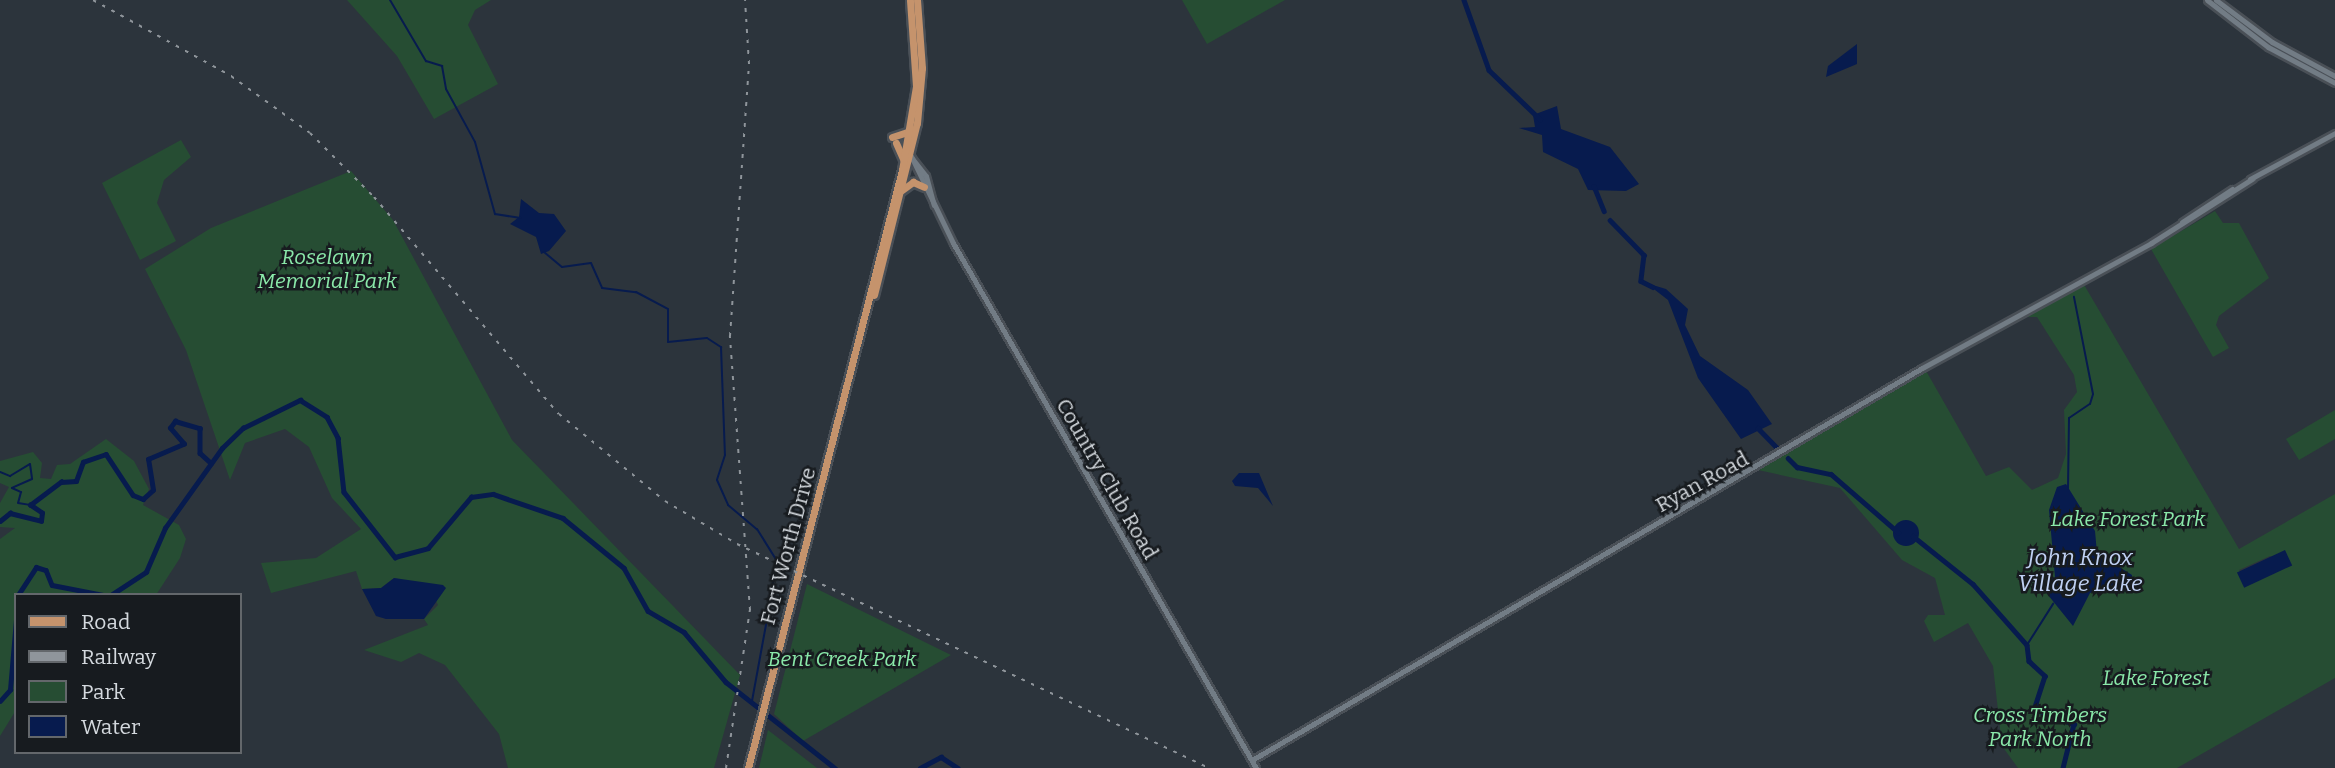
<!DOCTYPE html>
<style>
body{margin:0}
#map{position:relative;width:2335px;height:768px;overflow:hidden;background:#2c343c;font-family:Bitter,serif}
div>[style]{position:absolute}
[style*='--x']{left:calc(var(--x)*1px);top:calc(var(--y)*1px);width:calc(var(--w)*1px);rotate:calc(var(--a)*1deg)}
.green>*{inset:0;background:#264d33}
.water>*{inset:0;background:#071b4e;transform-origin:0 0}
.round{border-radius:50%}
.stream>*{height:2px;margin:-1px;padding:0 1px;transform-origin:1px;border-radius:1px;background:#071b4e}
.river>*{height:4.5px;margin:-2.25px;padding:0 2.25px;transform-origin:2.25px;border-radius:2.25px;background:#071b4e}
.roads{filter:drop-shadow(2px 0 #4a5057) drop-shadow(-2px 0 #4a5057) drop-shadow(0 2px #4a5057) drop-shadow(0 -2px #4a5057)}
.secondary>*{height:5px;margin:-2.5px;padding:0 2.5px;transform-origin:2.5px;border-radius:2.5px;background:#727c85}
.primary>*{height:7px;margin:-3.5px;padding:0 3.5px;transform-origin:3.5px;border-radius:3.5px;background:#c5936c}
.rail>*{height:2px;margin-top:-1px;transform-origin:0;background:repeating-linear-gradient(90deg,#8f959b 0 3.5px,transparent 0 10.5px)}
span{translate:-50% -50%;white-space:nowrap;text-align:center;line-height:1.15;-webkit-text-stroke:5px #171b1f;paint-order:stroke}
.park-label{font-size:21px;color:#8ae8a9;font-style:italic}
.street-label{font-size:21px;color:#d4d9de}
.water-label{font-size:23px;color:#bfd0f2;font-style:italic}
.legend{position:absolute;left:14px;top:593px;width:228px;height:161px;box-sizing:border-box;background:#171b1f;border:2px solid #63676b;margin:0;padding:9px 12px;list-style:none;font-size:21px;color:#d4d9de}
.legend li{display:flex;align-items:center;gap:14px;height:35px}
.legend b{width:35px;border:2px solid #63676b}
</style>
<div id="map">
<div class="green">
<div style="clip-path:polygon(347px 0,491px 0,475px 10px,468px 25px,498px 84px,434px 119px,397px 56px)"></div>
<div style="clip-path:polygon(1182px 0,1285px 0,1207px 44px)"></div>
<div style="clip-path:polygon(181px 140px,191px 157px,164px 180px,157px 203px,176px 241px,140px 260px,102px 183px)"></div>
<div style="clip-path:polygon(351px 171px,393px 220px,512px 440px,740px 675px,714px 768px,508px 768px,499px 734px,445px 665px,419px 653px,401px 662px,364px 650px,428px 625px,424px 619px,438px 605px,429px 586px,394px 578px,381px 588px,362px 589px,356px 571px,271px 593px,261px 563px,316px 558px,361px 529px,332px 498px,309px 447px,285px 429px,245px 443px,230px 480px,186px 350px,145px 269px,211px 228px)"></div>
<div style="clip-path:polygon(2215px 211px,2223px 223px,2239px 223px,2269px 278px,2219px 316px,2216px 325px,2229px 348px,2213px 357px,2151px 249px)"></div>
<div style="clip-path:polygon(evenodd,2083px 283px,2239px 549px,2335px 494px,2335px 678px,2177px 768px,2018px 768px,2002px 746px,1993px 666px,1968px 623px,1934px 642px,1924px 621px,1928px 615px,1945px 615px,1935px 578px,1902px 560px,1840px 488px,1758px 470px,1925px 369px,1986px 476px,2009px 467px,2032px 490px,2058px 478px,2066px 454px,2064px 410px,2077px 392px,2074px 375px,2037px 317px,2023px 317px,2083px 283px,2270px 556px,2292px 565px,2245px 585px,2239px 570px,2270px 556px)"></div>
<div style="clip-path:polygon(2335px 410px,2335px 439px,2299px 460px,2286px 439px)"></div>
<div style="clip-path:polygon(106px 439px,134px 461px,149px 489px,143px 505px,179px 525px,186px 539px,180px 558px,156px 595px,16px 595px,16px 710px,0 736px,0 539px,15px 528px,0 527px,0 503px,9px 487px,0 483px,0 461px,33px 452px,42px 463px,40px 478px,51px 479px,57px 465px,70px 464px)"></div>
<div style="clip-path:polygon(807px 584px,951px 655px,803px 741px,774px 714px)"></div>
<div style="clip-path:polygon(768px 730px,817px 768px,759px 768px)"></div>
</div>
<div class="water">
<div style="clip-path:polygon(1857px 44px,1857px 64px,1826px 77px,1828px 66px)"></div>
<div style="clip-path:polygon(1557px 106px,1561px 129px,1610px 147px,1639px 184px,1626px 191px,1588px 190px,1578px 169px,1543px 152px,1542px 135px,1519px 128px,1535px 127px,1533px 115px)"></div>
<div style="clip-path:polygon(521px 199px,539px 213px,554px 214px,566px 231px,549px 251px,541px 254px,536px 237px,510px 224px,519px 217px)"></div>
<div style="clip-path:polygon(1646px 283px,1666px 289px,1688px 309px,1685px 325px,1700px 356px,1748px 390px,1772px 424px,1741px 439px,1698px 378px,1668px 300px)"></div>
<div style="clip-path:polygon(1239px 473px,1259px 473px,1273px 506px,1258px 488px,1235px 486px,1232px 481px)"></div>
<div style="clip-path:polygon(2066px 484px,2095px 531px,2097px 553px,2132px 575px,2132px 582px,2129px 593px,2110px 585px,2090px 593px,2073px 626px,2040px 585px,2055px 577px,2049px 510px,2057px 487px)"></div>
<div class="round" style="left:1893px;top:520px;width:26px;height:26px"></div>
<div style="left:2285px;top:550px;width:17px;height:53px;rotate:65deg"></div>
<div style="clip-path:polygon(394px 578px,443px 585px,446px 588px,424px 619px,386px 619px,376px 616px,362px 589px,381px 588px)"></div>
</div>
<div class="stream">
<div style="--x:390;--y:0;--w:71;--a:59.5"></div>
<div style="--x:426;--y:61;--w:17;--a:17"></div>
<div style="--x:442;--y:66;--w:23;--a:80"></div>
<div style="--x:446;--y:89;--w:60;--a:61.3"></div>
<div style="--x:475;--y:142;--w:75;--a:74.5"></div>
<div style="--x:495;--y:214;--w:26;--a:9"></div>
<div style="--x:544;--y:252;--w:23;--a:40"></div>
<div style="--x:562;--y:267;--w:29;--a:-8"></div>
<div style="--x:591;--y:263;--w:27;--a:66"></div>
<div style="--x:602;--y:288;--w:34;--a:7"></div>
<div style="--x:636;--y:292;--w:36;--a:28"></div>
<div style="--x:668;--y:309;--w:33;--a:90"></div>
<div style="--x:668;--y:342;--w:39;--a:-6"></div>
<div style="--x:707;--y:338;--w:17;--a:33"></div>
<div style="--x:721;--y:347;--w:108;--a:87.9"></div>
<div style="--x:725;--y:455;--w:26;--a:108"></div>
<div style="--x:717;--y:480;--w:27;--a:66"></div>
<div style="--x:728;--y:505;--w:38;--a:40"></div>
<div style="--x:757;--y:529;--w:38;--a:58"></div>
<div style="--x:0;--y:472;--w:11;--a:22"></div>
<div style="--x:10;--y:476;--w:23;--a:-31"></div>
<div style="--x:30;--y:464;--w:15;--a:82"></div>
<div style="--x:32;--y:479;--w:22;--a:156"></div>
<div style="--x:12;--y:488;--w:10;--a:24"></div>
<div style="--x:21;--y:492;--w:11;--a:105"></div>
<div style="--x:18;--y:503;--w:12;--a:9"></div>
<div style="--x:2068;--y:489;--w:71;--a:-89.2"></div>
<div style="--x:2069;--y:418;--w:25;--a:-34"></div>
<div style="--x:2090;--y:404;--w:10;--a:-73"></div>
<div style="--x:2093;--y:394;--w:99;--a:-101.1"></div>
<div style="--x:769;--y:607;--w:43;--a:-80.5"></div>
<div style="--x:2027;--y:645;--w:49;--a:-57.6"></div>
<div style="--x:752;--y:701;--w:88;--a:-79.6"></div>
</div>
<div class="river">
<div style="--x:1464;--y:0;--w:74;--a:70.3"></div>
<div style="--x:1489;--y:70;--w:71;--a:43.9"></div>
<div style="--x:1594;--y:186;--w:27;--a:68"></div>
<div style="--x:1610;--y:220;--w:49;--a:45.8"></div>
<div style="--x:1644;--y:255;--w:26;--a:97"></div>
<div style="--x:1641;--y:281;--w:13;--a:27"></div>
<div style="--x:1758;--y:428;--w:30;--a:46"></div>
<div style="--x:1788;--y:458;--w:13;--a:45"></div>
<div style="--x:1797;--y:467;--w:35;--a:12"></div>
<div style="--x:1831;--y:474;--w:89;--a:40.9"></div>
<div style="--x:0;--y:521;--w:13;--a:-39"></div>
<div style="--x:10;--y:513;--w:32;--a:14"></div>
<div style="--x:41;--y:521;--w:8;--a:-83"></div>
<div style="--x:42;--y:513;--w:14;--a:-146"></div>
<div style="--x:30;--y:505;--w:39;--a:-37"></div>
<div style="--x:61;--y:482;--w:15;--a:-4"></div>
<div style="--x:76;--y:481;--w:20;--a:-70"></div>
<div style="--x:83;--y:462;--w:24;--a:-19"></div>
<div style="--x:106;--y:454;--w:49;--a:56.6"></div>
<div style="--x:133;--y:495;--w:11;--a:22"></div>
<div style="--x:143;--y:499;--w:13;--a:-42"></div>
<div style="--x:153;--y:490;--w:31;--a:-99"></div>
<div style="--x:148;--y:459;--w:39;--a:-23"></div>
<div style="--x:184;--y:444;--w:21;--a:-131"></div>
<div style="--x:170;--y:428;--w:9;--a:-54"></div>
<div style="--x:175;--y:421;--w:26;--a:16"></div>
<div style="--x:200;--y:428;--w:25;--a:90"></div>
<div style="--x:200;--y:453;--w:15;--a:42"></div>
<div style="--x:1913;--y:536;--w:77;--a:38.7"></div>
<div style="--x:1973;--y:584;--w:81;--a:48.5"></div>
<div style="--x:2027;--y:645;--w:16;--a:83"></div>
<div style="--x:2029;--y:661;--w:22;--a:43"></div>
<div style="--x:2045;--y:676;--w:35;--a:108"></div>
<div style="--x:2034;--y:709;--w:43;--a:20.6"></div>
<div style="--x:2074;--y:724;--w:45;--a:104"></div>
<div style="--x:18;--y:595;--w:33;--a:-57"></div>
<div style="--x:36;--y:567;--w:10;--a:17"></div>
<div style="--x:46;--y:570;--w:16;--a:68"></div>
<div style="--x:52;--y:585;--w:53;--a:10.9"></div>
<div style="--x:111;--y:595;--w:42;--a:-33.3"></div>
<div style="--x:146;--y:572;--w:48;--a:-66.6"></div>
<div style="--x:165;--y:528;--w:98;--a:-54.5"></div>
<div style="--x:222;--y:448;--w:29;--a:-44"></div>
<div style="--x:243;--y:428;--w:64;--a:-26.2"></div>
<div style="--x:300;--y:400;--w:32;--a:32"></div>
<div style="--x:327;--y:417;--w:24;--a:62"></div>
<div style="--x:338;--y:438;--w:54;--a:83.7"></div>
<div style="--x:344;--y:492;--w:83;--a:51.9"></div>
<div style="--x:395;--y:557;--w:34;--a:-15"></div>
<div style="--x:428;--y:548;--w:67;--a:-49.9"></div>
<div style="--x:471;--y:497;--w:22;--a:-8"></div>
<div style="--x:493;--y:494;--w:74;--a:18.9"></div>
<div style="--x:563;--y:518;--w:79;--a:39.3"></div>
<div style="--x:624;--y:568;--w:49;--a:60.8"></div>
<div style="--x:648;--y:611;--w:42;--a:30.3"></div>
<div style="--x:684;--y:632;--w:65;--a:50"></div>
<div style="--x:726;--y:682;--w:139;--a:38.3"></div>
<div style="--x:0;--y:701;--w:15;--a:-48"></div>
<div style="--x:10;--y:690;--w:70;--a:-85.1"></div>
<div style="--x:920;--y:768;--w:24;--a:-28"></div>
<div style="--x:941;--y:757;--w:20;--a:33"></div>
</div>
<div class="roads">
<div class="secondary">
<div style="--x:2207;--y:0;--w:77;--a:37.6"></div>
<div style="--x:2268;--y:47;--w:76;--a:28.2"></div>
<div style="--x:2216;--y:0;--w:70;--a:36.9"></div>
<div style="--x:2272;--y:42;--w:72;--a:28.4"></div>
<div style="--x:911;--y:156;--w:97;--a:64.2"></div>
<div style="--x:953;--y:243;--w:606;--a:60.01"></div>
<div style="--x:911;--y:157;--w:24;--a:52"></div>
<div style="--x:926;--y:176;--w:30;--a:75"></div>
<div style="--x:2250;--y:179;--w:97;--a:-28.4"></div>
<div style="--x:2182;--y:222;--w:60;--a:-33.4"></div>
<div style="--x:1252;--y:760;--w:776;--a:-30.33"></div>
<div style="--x:1922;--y:368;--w:261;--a:-28.6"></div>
<div style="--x:2151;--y:243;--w:120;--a:-32.4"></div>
</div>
<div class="primary">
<div style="--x:892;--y:137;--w:19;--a:-18"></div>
<div style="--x:896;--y:143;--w:20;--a:66"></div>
<div style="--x:902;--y:190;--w:14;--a:-36"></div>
<div style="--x:913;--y:182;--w:12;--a:24"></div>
<div style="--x:874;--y:295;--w:177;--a:-76"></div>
<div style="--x:917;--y:123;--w:55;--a:-84.8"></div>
<div style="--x:922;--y:68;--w:68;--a:-94.2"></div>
<div style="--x:748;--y:768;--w:618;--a:-75.56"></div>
<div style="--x:902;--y:170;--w:85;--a:-80.5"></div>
<div style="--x:916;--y:86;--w:86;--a:-94"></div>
</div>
</div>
<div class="rail">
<div style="--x:93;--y:0;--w:158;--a:28.8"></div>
<div style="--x:231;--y:76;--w:97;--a:35.8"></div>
<div style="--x:310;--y:133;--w:91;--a:45"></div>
<div style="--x:374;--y:197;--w:285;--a:49.6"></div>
<div style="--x:559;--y:414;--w:137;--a:39.4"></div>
<div style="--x:665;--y:501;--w:84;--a:30.8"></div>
<div style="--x:737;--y:544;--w:522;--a:25.39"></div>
<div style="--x:726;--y:768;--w:160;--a:-81.4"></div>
<div style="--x:750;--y:610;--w:275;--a:-94.2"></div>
<div style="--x:730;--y:336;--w:273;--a:-86"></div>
<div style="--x:749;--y:64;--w:64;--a:-93.6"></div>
</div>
<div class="park-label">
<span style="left:327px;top:269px">Roselawn<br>Memorial Park</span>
<span style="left:2128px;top:519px">Lake Forest Park</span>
<span style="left:842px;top:659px">Bent Creek Park</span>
<span style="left:2156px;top:678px">Lake Forest</span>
<span style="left:2040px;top:727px">Cross Timbers<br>Park North</span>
</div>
<div class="street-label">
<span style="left:1107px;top:479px;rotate:60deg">Country Club Road</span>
<span style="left:1702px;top:482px;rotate:-29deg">Ryan Road</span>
<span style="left:788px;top:546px;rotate:-75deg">Fort Worth Drive</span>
</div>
<div class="water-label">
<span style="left:2080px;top:570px">John Knox<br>Village Lake</span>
</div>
<ul class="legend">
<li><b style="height:9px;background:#c5936c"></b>Road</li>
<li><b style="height:9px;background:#8f959b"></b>Railway</li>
<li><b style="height:19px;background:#264d33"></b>Park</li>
<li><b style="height:19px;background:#071b4e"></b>Water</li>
</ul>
</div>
